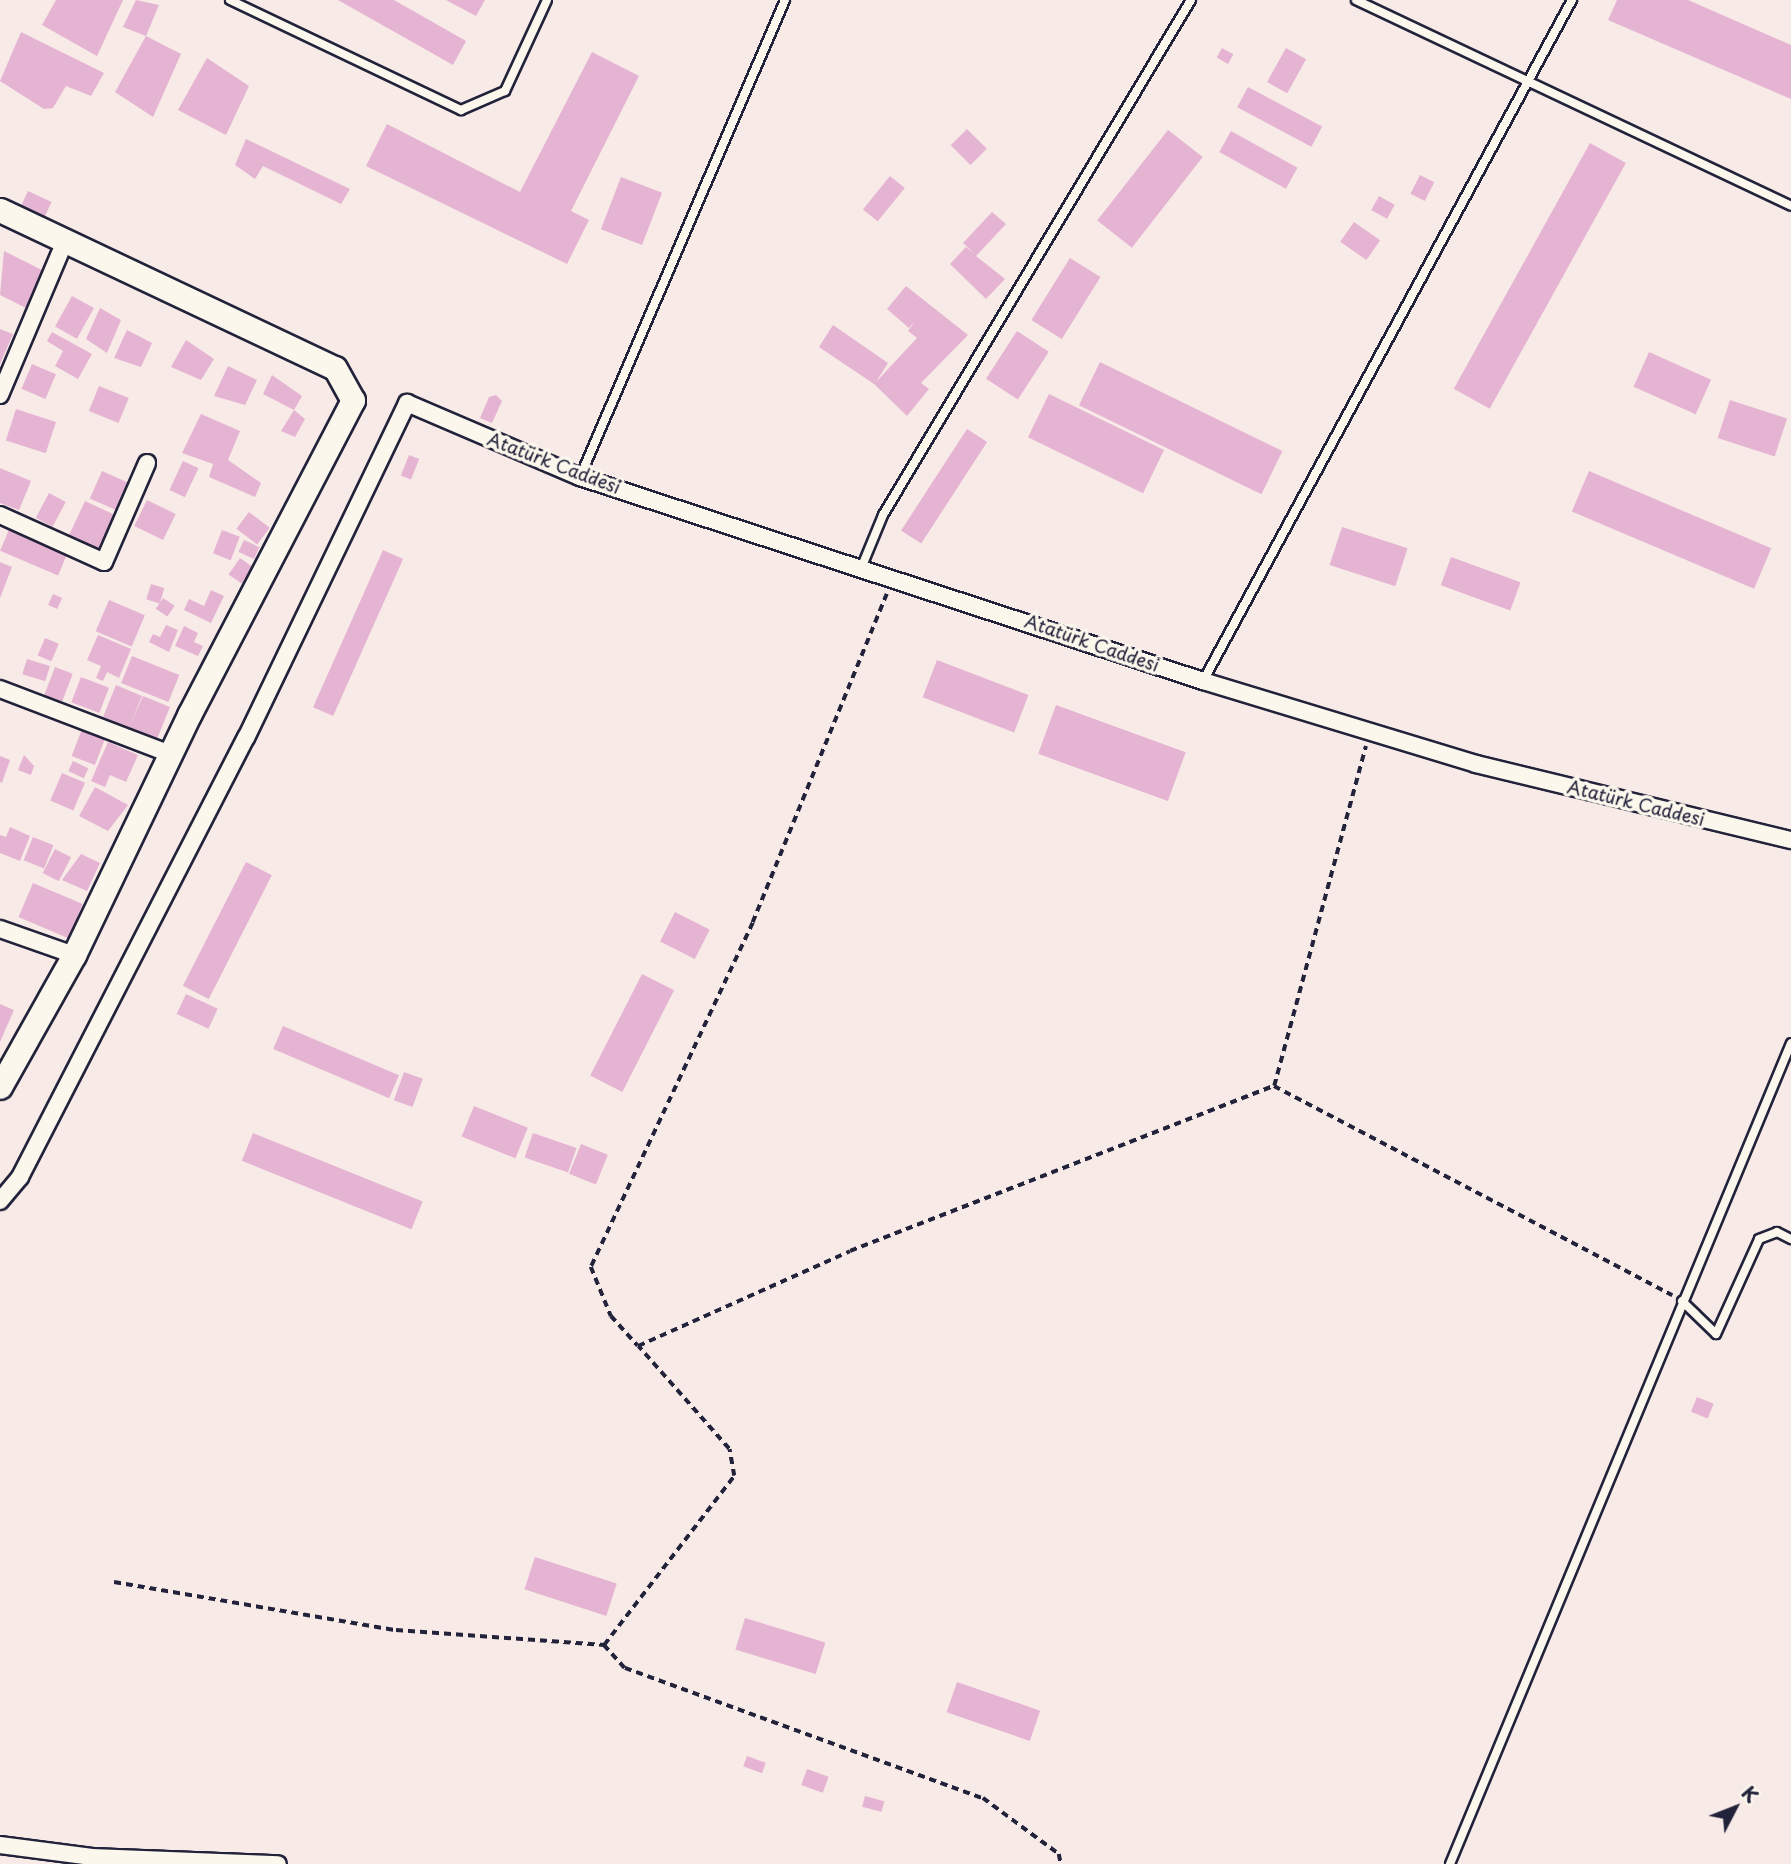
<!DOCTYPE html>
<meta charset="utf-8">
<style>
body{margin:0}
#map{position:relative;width:1791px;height:1864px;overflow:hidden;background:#f7eae7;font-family:"Playpen Sans",sans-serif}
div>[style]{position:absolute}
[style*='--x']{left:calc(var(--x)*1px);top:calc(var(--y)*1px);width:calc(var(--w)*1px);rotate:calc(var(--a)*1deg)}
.building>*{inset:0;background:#e6b4d3;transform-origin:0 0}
.path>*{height:3.5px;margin-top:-1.75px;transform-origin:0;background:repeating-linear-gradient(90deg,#22223b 0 7px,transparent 0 12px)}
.roads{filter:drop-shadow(2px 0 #22223b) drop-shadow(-2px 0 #22223b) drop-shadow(0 2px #22223b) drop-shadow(0 -2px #22223b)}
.lane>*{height:8px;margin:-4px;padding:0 4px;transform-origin:4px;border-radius:4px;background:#fbf7ec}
.street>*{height:16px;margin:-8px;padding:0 8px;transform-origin:8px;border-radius:8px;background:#fbf7ec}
.secondary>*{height:23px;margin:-11.5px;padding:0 11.5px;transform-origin:11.5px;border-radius:11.5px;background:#fbf7ec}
span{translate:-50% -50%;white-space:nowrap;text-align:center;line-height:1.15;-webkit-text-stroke:7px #fbf7ec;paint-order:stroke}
.street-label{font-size:18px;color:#22223b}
.north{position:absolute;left:1700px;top:1773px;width:70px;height:70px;-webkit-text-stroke:5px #fbf7ec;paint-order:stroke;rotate:48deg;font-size:19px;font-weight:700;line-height:28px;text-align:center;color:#22223b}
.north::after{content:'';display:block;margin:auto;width:24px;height:32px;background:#22223b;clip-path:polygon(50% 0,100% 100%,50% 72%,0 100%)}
</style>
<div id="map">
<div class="building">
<div style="clip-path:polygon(56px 0,123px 0,97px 56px,42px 25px)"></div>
<div style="clip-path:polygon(136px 0,159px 5px,146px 36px,123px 27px)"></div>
<div style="clip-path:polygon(338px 0,394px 0,466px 41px,453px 65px)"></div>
<div style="clip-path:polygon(446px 0,485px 0,476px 16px)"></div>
<div style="clip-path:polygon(1617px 0,1688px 0,1791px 45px,1791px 99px,1608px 20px)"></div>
<div style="clip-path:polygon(21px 32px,104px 73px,91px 96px,66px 86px,53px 108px,44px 109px,0 81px)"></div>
<div style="clip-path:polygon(146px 36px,181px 54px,153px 117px,115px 92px)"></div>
<div style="left:1222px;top:48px;width:13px;height:11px;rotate:29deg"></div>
<div style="left:1286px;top:48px;width:23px;height:39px;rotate:29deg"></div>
<div style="clip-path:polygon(592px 52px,639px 76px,571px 211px,589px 220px,567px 264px,366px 166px,387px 124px,520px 192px)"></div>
<div style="clip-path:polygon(207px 58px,249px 86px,226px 135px,178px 110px)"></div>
<div style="left:1248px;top:87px;width:84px;height:23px;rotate:28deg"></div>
<div style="left:967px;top:129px;width:28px;height:23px;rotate:45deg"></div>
<div style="left:1168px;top:130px;width:44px;height:115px;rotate:38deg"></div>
<div style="left:1231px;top:131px;width:76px;height:24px;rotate:29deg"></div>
<div style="clip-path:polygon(246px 139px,350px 189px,341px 204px,263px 166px,255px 179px,235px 165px)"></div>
<div style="left:1590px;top:143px;width:41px;height:281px;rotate:29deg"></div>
<div style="left:1420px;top:175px;width:16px;height:21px;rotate:27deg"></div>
<div style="left:890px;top:176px;width:19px;height:43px;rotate:39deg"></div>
<div style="left:621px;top:177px;width:44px;height:56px;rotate:21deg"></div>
<div style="left:28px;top:191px;width:26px;height:24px;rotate:25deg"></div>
<div style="left:1379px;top:196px;width:18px;height:16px;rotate:29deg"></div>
<div style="clip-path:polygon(992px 212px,1006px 224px,976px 256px,1005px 279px,986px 299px,950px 264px,966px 247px,974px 253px,963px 243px)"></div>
<div style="left:1354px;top:222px;width:32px;height:24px;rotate:35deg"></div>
<div style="clip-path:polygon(4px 251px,46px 272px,28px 309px,0 295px)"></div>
<div style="left:1070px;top:258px;width:36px;height:73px;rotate:32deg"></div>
<div style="clip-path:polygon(906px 286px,968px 335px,921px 383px,929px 389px,907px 416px,874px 384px,819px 347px,833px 325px,888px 363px,876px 382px,917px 338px,908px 331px,915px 321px,909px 328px,887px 309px)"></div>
<div style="left:72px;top:296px;width:25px;height:35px;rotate:29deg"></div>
<div style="clip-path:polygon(100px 308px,121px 320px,107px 353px,86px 339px)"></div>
<div style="clip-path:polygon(0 329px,13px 334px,0 364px)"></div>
<div style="clip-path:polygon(127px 330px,152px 343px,141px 367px,114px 358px)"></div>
<div style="left:1017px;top:331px;width:38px;height:57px;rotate:33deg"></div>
<div style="clip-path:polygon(52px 332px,92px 354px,78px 379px,55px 366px,63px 351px,47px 341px)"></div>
<div style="clip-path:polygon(186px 340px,214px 359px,201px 380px,171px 367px)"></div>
<div style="left:1649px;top:352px;width:68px;height:38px;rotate:24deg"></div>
<div style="left:1100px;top:362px;width:203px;height:48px;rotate:26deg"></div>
<div style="left:32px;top:364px;width:26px;height:27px;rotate:23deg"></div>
<div style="clip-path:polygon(228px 366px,257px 380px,245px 405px,214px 396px)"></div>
<div style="clip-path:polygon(272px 375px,302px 396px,294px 410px,263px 394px)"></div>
<div style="left:99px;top:386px;width:32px;height:27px;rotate:22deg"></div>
<div style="left:1049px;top:394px;width:128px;height:48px;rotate:26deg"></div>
<div style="clip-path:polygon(496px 395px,502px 401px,492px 423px,480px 418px,489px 397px)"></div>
<div style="left:1730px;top:400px;width:60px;height:40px;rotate:18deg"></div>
<div style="left:16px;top:409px;width:42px;height:33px;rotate:18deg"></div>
<div style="clip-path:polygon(294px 410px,305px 419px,295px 437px,281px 431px)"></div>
<div style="clip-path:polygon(201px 414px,240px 431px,228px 460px,261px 483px,255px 497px,209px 477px,213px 464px,182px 453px)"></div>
<div style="left:967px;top:429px;width:24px;height:121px;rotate:33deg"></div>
<div style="left:409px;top:455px;width:11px;height:22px;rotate:22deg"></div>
<div style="left:183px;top:461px;width:17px;height:32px;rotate:25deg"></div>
<div style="clip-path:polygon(0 468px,31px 481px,19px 510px,0 503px)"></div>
<div style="left:102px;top:471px;width:32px;height:30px;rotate:24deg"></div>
<div style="left:1589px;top:471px;width:198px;height:44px;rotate:23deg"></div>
<div style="left:49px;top:493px;width:19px;height:28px;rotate:28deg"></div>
<div style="left:147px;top:500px;width:32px;height:29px;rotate:26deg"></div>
<div style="left:85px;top:501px;width:33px;height:38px;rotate:25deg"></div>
<div style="left:249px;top:512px;width:26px;height:21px;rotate:37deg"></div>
<div style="left:11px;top:525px;width:63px;height:28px;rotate:23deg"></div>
<div style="left:1342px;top:527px;width:69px;height:40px;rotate:18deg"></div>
<div style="left:222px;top:530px;width:19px;height:25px;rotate:21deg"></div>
<div style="left:244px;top:540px;width:17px;height:13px;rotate:25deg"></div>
<div style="left:383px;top:550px;width:22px;height:172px;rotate:24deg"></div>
<div style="left:1451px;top:557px;width:74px;height:30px;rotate:20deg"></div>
<div style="left:240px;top:558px;width:16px;height:20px;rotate:35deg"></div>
<div style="clip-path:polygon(0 562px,12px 567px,0 598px)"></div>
<div style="left:151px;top:584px;width:14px;height:16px;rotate:17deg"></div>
<div style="clip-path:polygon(211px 590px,224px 596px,211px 623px,184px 610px,189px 599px,204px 606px)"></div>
<div style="left:53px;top:594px;width:10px;height:12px;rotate:24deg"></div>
<div style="left:163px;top:598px;width:14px;height:13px;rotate:34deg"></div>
<div style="left:109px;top:600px;width:39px;height:34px;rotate:23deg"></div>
<div style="clip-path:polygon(166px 625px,178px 630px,169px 652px,149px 642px,153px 634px,160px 637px)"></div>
<div style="clip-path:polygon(184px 626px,198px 633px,194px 642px,203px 646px,198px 656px,175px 646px)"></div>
<div style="clip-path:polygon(98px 635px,131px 649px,119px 678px,107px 672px,103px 681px,96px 678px,101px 666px,87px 660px)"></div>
<div style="left:45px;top:638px;width:15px;height:19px;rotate:23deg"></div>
<div style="left:132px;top:656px;width:51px;height:29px;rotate:22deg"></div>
<div style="left:27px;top:659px;width:24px;height:16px;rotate:17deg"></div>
<div style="left:937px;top:660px;width:98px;height:40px;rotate:21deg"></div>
<div style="left:55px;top:667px;width:19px;height:36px;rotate:21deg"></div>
<div style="left:81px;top:677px;width:30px;height:27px;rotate:21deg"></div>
<div style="clip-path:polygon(116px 685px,142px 696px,130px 725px,143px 696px,170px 707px,157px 739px,103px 717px)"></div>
<div style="left:1056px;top:705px;width:138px;height:52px;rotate:20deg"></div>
<div style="left:82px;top:729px;width:25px;height:29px;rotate:21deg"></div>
<div style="clip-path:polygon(108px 742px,138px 755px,126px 782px,110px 775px,105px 787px,91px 781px)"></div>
<div style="clip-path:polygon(24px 755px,34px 766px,31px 775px,18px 770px)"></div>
<div style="clip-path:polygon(0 756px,10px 760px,2px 783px,0 782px)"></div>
<div style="left:73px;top:761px;width:17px;height:11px;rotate:25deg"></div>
<div style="left:62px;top:773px;width:25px;height:30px;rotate:23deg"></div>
<div style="clip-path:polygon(95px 787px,128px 805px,108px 831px,79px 816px)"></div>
<div style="clip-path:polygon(10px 827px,30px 836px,20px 861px,0 853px,0 835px,6px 837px)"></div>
<div style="left:33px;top:837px;width:22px;height:25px;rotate:22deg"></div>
<div style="left:55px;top:849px;width:18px;height:27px;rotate:27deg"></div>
<div style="clip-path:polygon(81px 854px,100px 863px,87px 891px,62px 880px)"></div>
<div style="left:246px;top:862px;width:29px;height:139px;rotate:27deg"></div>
<div style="left:33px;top:883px;width:54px;height:37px;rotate:23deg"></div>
<div style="left:675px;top:912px;width:39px;height:33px;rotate:27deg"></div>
<div style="left:642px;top:974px;width:36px;height:114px;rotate:27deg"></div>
<div style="left:186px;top:994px;width:35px;height:22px;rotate:25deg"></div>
<div style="clip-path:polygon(0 1004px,14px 1010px,0 1042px)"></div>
<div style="left:283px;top:1026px;width:126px;height:25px;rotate:23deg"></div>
<div style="left:404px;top:1072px;width:20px;height:30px;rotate:20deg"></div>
<div style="left:474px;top:1106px;width:58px;height:33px;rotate:22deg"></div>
<div style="left:253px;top:1133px;width:183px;height:30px;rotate:22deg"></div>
<div style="left:533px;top:1133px;width:46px;height:26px;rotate:19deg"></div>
<div style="left:581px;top:1144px;width:29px;height:32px;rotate:22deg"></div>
<div style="left:1697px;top:1397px;width:18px;height:16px;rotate:22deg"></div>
<div style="left:535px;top:1557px;width:86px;height:34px;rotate:18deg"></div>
<div style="left:745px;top:1618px;width:84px;height:33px;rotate:17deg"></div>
<div style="left:957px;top:1682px;width:88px;height:32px;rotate:19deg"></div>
<div style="left:747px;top:1756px;width:20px;height:11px;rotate:20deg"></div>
<div style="left:807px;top:1769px;width:23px;height:17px;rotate:20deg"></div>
<div style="left:865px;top:1796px;width:20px;height:11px;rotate:15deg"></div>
</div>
<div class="path">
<div style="--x:887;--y:594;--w:355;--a:112.2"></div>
<div style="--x:753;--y:923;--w:380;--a:115.2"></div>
<div style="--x:591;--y:1267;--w:53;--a:67.8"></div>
<div style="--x:611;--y:1316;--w:40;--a:48"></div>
<div style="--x:638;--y:1346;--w:232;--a:-24.1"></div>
<div style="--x:850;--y:1251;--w:455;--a:-21.3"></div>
<div style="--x:1274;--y:1086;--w:352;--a:-74.9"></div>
<div style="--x:1274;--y:1086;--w:450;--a:27.7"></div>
<div style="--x:114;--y:1582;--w:286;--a:9.7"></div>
<div style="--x:396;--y:1630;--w:209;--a:4.1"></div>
<div style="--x:604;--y:1645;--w:213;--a:-52.4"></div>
<div style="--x:734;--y:1476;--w:27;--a:-100"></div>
<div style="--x:729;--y:1449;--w:137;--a:-131.5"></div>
<div style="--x:604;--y:1645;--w:31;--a:48"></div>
<div style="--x:625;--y:1668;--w:381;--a:20"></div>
<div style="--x:983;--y:1798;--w:94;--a:36.4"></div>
<div style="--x:1059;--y:1854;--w:10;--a:79"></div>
</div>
<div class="roads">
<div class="lane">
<div style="--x:230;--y:0;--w:256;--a:25.5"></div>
<div style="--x:461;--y:110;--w:48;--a:-23.4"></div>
<div style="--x:505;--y:91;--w:100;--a:-65.2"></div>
<div style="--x:1356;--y:0;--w:481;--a:25.3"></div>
<div style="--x:580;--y:477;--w:519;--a:-66.74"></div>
<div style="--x:862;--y:566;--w:55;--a:-67.6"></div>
<div style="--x:883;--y:515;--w:600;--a:-59.12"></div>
<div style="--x:1203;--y:681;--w:775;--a:-61.55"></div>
<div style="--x:1682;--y:1301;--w:47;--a:44.1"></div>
<div style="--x:1716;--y:1334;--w:104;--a:-65.6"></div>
<div style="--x:1759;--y:1239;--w:19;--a:-21"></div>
<div style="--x:1777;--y:1232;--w:16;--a:27"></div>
<div style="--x:1450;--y:1864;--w:889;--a:-67.44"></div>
</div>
<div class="street">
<div style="--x:0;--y:395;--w:169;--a:-67.1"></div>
<div style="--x:0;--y:515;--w:114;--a:24.3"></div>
<div style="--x:104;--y:562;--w:108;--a:-66.5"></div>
<div style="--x:0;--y:689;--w:182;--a:20.9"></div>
<div style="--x:0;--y:929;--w:78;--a:19.4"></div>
<div style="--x:0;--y:1201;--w:31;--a:-50"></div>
<div style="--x:20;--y:1177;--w:494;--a:-62.8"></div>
<div style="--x:246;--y:738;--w:372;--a:-64.3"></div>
<div style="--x:407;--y:403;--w:188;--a:23.2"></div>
<div style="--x:580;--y:477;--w:656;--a:18.13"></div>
<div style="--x:1203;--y:681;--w:285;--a:16.9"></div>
<div style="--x:1476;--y:764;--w:324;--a:13.6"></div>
<div style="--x:0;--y:1845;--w:93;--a:7.4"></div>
<div style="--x:92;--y:1857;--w:186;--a:2.2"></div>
</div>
<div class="secondary">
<div style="--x:0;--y:210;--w:370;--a:25.3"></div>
<div style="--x:335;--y:368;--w:37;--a:61"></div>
<div style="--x:353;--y:400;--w:355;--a:117.5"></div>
<div style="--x:189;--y:715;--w:266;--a:115.6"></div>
<div style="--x:74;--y:955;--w:151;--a:119.3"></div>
</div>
</div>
<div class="street-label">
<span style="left:554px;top:463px;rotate:21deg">Atatürk Caddesi</span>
<span style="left:1092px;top:643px;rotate:19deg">Atatürk Caddesi</span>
<span style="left:1636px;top:803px;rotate:14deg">Atatürk Caddesi</span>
</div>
<div class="north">K</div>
</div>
